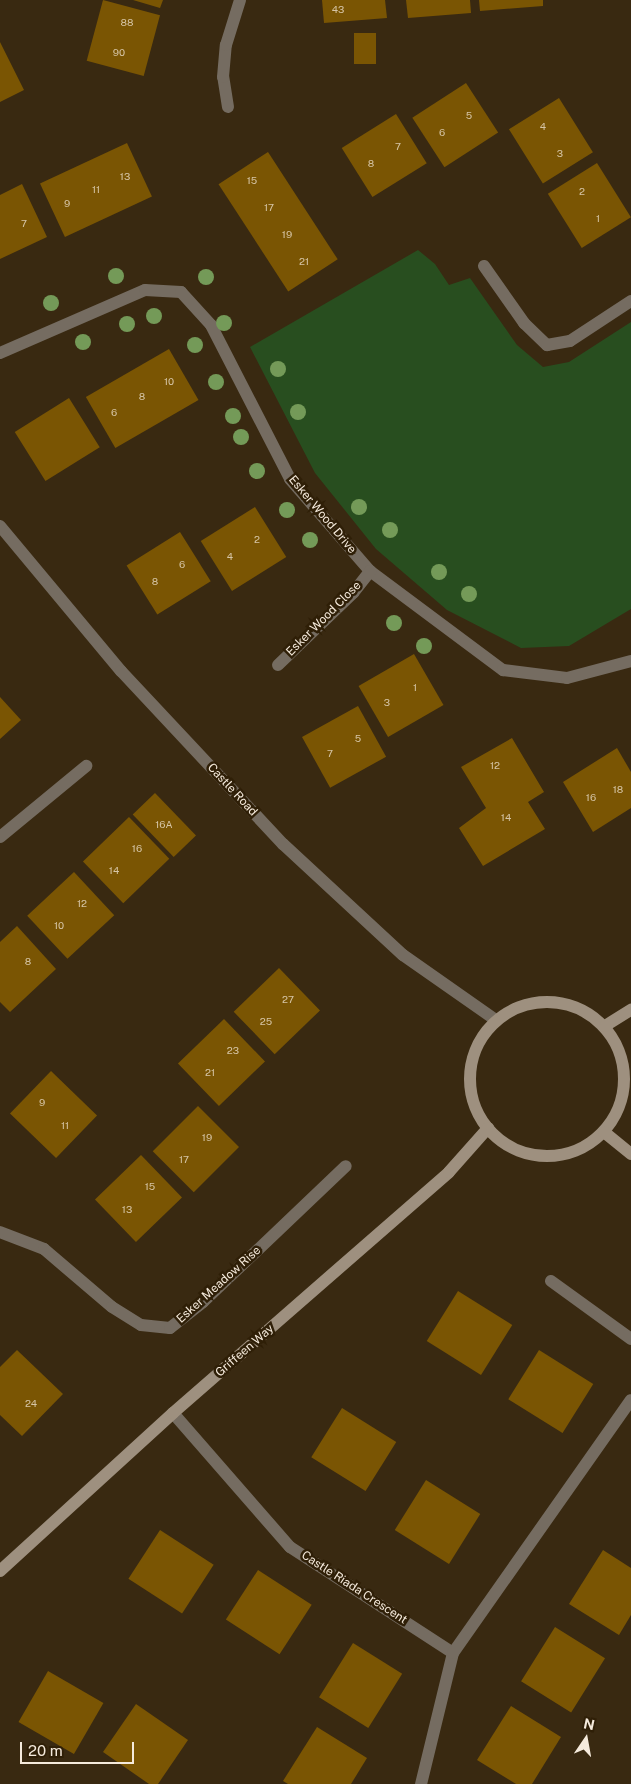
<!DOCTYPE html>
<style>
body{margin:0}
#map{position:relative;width:631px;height:1784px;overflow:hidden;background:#392911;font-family:"Public Sans",sans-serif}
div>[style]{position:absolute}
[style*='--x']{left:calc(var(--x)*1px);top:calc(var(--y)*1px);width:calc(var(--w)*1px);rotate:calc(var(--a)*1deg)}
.green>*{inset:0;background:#284e1f}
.building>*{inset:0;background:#7a5503;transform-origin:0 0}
.street>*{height:12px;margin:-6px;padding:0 6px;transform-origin:6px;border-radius:6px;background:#756c61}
.secondary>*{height:12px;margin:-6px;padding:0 6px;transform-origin:6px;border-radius:6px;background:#9e907f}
.secondary>.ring{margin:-6px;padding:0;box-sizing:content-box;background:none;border:12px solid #9e907f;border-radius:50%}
.trees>*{width:16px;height:16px;margin:-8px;border-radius:50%;background:#749a58}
span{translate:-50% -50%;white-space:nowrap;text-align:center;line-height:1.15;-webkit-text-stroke:5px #2f1f07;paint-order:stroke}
.number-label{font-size:10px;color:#d6c5a6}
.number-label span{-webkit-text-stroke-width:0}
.street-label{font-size:12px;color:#f5eadc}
.north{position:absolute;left:561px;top:1714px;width:50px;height:50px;-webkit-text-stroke:4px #2f1f07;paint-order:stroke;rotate:12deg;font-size:14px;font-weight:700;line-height:20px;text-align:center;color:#f5eadc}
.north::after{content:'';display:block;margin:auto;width:18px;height:22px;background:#f5eadc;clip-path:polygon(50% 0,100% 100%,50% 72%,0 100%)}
.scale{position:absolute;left:20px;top:1742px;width:114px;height:22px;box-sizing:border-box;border:2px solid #f5eadc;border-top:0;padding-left:6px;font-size:15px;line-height:18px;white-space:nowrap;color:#f5eadc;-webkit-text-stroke:4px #2f1f07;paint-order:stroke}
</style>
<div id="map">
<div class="green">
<div style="clip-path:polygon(418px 250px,435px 264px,449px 285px,470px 278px,517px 345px,543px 367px,569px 362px,631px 322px,631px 609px,569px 646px,521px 648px,447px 610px,376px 549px,315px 473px,250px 347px)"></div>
</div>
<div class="building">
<div style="left:103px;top:0;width:59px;height:63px;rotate:15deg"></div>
<div style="clip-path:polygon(133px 0,163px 0,160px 8px)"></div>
<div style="clip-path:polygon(322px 0,385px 0,387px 18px,324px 23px)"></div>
<div style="clip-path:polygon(406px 0,470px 0,471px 13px,408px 18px)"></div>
<div style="clip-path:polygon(479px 0,543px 0,543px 6px,480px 11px)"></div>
<div style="left:354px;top:33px;width:22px;height:31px"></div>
<div style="clip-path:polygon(0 42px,24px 90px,0 102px)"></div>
<div style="left:466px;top:83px;width:59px;height:64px;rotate:57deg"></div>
<div style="left:559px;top:98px;width:64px;height:59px;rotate:58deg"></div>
<div style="left:396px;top:114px;width:58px;height:64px;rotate:58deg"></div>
<div style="left:127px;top:143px;width:59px;height:96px;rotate:65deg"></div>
<div style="left:268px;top:152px;width:128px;height:59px;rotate:57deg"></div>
<div style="left:597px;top:163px;width:64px;height:58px;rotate:58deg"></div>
<div style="clip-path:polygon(22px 184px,47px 237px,0 259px,0 195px)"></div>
<div style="left:169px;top:349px;width:59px;height:96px;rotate:60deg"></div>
<div style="left:69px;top:398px;width:58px;height:64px;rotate:58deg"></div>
<div style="left:255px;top:507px;width:59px;height:64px;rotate:58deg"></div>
<div style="left:180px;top:532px;width:58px;height:63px;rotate:58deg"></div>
<div style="left:414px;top:654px;width:59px;height:64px;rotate:60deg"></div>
<div style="clip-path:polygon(0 697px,21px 720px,0 739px)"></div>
<div style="left:358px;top:706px;width:58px;height:64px;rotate:61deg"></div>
<div style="clip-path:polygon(512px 738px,544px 792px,528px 802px,545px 829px,483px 866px,459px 828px,486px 808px,461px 767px)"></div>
<div style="clip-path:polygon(617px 748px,631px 772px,631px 808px,593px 832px,563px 782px)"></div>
<div style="left:155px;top:793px;width:59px;height:31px;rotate:46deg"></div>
<div style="left:129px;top:817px;width:58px;height:64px;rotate:46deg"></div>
<div style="left:74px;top:872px;width:59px;height:64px;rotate:47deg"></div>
<div style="clip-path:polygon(17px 926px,56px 969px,10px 1012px,0 1002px,0 942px)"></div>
<div style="left:279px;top:968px;width:59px;height:63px;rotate:46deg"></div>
<div style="left:224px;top:1019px;width:59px;height:64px;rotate:46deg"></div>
<div style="left:51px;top:1071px;width:64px;height:59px;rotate:44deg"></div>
<div style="left:198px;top:1106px;width:58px;height:64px;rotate:45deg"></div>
<div style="left:141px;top:1155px;width:59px;height:64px;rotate:46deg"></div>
<div style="left:458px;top:1291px;width:64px;height:59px;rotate:32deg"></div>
<div style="clip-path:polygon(17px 1350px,63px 1394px,22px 1436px,0 1415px,0 1367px)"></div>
<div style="left:539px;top:1350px;width:64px;height:58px;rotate:32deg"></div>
<div style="left:342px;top:1408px;width:64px;height:58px;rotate:32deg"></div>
<div style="left:426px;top:1480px;width:64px;height:59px;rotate:32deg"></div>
<div style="left:160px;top:1530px;width:64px;height:58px;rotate:33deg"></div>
<div style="clip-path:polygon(603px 1550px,631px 1568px,631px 1615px,619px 1635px,569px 1604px)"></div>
<div style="left:258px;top:1570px;width:64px;height:59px;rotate:33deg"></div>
<div style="left:555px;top:1627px;width:59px;height:64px;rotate:32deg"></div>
<div style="left:353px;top:1643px;width:58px;height:64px;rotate:32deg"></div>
<div style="left:48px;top:1671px;width:64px;height:59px;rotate:30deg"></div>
<div style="clip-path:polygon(136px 1704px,188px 1740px,158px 1784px,149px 1784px,103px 1752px)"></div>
<div style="clip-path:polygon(511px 1706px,561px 1737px,532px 1784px,516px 1784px,477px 1760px)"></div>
<div style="clip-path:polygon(317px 1727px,367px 1758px,351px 1784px,288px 1784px,283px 1781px)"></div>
</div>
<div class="street">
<div style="--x:228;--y:107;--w:30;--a:-99"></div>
<div style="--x:223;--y:77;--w:32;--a:-85"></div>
<div style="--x:226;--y:45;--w:47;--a:-72.7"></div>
<div style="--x:484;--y:266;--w:70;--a:54.9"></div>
<div style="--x:524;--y:323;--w:32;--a:44"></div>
<div style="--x:547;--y:345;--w:23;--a:-10"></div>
<div style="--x:570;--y:341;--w:73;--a:-33.3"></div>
<div style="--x:0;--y:353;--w:158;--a:-23.5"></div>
<div style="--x:145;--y:290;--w:36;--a:3"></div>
<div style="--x:181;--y:292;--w:45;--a:47.7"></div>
<div style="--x:211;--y:325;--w:173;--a:62.8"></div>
<div style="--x:290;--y:479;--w:122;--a:49"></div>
<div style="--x:370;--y:571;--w:166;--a:36.7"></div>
<div style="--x:503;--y:670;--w:64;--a:7.1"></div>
<div style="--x:567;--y:678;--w:66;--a:-14.9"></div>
<div style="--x:0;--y:526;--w:189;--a:50.2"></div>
<div style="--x:121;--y:671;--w:237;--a:46.9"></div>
<div style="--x:283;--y:844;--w:163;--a:42.8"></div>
<div style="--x:403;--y:955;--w:113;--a:35"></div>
<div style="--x:278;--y:665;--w:104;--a:-43.8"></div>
<div style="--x:353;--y:593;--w:28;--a:-52"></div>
<div style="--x:0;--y:837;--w:112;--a:-39.5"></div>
<div style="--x:0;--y:1232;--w:47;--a:21.1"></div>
<div style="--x:44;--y:1249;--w:89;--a:40.5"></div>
<div style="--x:112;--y:1307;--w:34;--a:32"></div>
<div style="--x:141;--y:1325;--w:29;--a:6"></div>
<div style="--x:170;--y:1328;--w:42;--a:-38.2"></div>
<div style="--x:203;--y:1302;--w:197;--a:-43.6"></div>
<div style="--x:551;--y:1281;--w:99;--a:35.9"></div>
<div style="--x:173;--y:1413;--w:178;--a:48.9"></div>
<div style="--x:290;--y:1547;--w:194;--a:33"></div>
<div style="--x:453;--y:1653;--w:135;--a:103.7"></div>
<div style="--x:453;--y:1653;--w:309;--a:-54.9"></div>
</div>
<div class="secondary">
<div class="ring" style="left:470px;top:1002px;width:142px;height:142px"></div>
<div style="--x:605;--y:1026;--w:31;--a:-32"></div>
<div style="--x:604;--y:1132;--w:35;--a:39"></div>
<div style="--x:0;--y:1571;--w:234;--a:-42.4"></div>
<div style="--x:173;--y:1413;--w:366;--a:-41.1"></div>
<div style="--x:449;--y:1172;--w:59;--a:-48.4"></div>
</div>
<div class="trees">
<div style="left:116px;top:276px"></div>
<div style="left:206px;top:277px"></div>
<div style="left:51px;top:303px"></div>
<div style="left:154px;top:316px"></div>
<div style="left:224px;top:323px"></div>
<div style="left:127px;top:324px"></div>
<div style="left:83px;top:342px"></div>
<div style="left:195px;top:345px"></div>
<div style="left:278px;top:369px"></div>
<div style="left:216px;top:382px"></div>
<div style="left:298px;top:412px"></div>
<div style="left:233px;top:416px"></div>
<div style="left:241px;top:437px"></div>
<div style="left:257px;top:471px"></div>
<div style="left:359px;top:507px"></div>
<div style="left:287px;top:510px"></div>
<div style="left:390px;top:530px"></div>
<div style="left:310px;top:540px"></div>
<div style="left:439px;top:572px"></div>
<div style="left:469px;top:594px"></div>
<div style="left:394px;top:623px"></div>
<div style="left:424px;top:646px"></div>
</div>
<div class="number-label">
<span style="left:338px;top:10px">43</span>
<span style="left:127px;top:23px">88</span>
<span style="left:119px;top:53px">90</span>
<span style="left:469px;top:116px">5</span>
<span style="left:543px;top:127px">4</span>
<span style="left:442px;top:133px">6</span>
<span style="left:398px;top:147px">7</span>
<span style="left:560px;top:154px">3</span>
<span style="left:371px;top:164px">8</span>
<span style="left:125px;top:177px">13</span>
<span style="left:252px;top:181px">15</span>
<span style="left:96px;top:190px">11</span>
<span style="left:582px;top:192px">2</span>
<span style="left:67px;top:204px">9</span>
<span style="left:269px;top:208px">17</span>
<span style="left:598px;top:219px">1</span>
<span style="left:24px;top:224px">7</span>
<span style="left:287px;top:235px">19</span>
<span style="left:304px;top:262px">21</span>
<span style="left:169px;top:382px">10</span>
<span style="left:142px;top:397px">8</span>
<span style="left:114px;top:413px">6</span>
<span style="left:257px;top:540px">2</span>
<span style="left:230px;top:557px">4</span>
<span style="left:182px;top:565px">6</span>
<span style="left:155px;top:582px">8</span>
<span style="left:415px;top:688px">1</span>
<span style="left:387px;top:703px">3</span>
<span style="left:358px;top:739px">5</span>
<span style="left:330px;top:754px">7</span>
<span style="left:495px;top:766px">12</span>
<span style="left:618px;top:790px">18</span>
<span style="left:591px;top:798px">16</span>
<span style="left:506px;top:818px">14</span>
<span style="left:164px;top:825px">16A</span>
<span style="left:137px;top:849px">16</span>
<span style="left:114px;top:871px">14</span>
<span style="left:82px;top:904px">12</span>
<span style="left:59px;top:926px">10</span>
<span style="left:28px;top:962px">8</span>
<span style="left:288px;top:1000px">27</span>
<span style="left:266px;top:1022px">25</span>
<span style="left:233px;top:1051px">23</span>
<span style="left:210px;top:1073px">21</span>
<span style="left:42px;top:1103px">9</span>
<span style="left:65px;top:1126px">11</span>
<span style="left:207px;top:1138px">19</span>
<span style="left:184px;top:1160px">17</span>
<span style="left:150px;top:1187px">15</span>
<span style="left:127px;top:1210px">13</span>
<span style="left:31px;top:1404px">24</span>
</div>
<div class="street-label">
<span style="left:322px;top:515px;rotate:50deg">Esker Wood Drive</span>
<span style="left:324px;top:619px;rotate:-45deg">Esker Wood Close</span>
<span style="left:232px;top:790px;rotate:47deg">Castle Road</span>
<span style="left:219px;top:1285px;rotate:-42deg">Esker Meadow Rise</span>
<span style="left:245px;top:1351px;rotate:-41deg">Griffeen Way</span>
<span style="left:354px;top:1588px;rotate:33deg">Castle Riada Crescent</span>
</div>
<div class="north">N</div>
<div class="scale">20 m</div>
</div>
